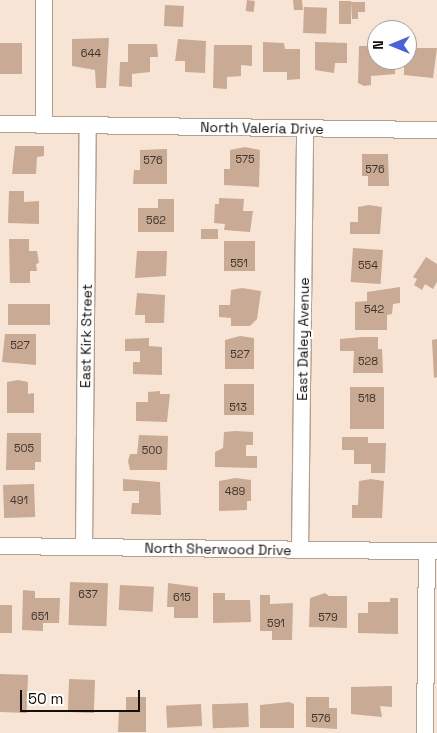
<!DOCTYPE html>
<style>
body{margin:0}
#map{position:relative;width:437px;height:733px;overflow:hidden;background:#f8e4d5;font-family:"Space Grotesk",sans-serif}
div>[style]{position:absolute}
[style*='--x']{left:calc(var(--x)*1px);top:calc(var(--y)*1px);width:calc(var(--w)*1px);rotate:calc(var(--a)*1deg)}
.building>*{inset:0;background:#c8aa95;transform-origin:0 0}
.roads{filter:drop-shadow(1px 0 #b2a091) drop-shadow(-1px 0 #b2a091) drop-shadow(0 1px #b2a091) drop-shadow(0 -1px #b2a091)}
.street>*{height:16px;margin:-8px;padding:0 8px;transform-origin:8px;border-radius:8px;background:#fff}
span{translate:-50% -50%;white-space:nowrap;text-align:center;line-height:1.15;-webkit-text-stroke:4.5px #fff;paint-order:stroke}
.number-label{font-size:11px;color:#42352c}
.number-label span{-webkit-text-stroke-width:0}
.street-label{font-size:14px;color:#150e09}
.north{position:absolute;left:367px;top:20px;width:50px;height:50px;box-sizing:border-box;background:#fff;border:1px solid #a19f9d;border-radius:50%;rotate:270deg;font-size:14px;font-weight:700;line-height:20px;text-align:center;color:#150e09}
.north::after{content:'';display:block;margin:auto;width:18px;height:22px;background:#4863d6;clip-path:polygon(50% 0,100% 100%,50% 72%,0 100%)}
.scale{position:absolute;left:20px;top:690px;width:120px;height:22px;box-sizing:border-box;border:2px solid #150e09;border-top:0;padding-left:6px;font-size:15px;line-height:18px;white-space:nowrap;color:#150e09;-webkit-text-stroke:4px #fff;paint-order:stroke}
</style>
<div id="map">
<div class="building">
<div style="left:247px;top:0;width:8px;height:11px;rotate:7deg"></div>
<div style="clip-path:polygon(293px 0,302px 0,303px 10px,294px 10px)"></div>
<div style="left:339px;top:1px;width:12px;height:23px"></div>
<div style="clip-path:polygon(351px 2px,365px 2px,365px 12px,358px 12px,358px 19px,352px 19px)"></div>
<div style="left:165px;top:5px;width:19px;height:21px;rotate:3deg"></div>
<div style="left:304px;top:7px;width:23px;height:26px;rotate:2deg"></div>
<div style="clip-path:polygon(377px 36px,377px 60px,395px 60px,395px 74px,371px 76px,371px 85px,364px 86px,358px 83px,359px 46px,369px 46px)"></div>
<div style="clip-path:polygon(109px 38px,106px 88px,96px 88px,95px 70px,72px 66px,72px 39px)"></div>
<div style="clip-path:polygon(178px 39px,206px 41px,205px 73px,185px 72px,185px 61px,175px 61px)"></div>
<div style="clip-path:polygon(263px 42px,284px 43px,285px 49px,300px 49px,300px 79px,287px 80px,287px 72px,263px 72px)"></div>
<div style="clip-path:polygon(315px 42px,347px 43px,347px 63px,335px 63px,334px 73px,315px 70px)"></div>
<div style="left:0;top:43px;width:22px;height:31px"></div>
<div style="clip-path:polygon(128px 44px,157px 44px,158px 57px,150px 57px,150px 72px,132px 74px,132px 87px,119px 86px,120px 62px,128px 62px)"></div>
<div style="clip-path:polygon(214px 45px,252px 45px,252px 66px,241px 65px,241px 76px,227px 77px,227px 89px,213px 88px)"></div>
<div style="clip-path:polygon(413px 48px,437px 48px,433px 78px,404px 75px,404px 60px,413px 59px)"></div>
<div style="clip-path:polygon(15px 146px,44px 146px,44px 156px,37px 157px,36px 174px,12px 174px)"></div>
<div style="clip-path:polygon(245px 147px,260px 150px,259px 187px,224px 185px,224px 169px,230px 169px,230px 150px)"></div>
<div style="clip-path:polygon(167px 149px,167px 184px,133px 184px,134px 170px,140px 170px,140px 150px)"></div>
<div style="clip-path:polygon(362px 154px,388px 154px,389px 186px,368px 186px,368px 176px,362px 176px)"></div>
<div style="clip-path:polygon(9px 191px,24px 191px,24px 202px,39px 201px,39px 224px,8px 223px)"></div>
<div style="clip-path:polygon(219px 198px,244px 199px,243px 211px,253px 211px,250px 232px,224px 230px,225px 224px,214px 223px,215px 204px,219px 204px)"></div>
<div style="clip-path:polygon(158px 199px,174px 199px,174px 232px,138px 232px,138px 208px,158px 208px)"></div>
<div style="clip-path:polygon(369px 205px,382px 207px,380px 234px,350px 234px,350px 222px,358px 222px,358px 207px)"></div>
<div style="left:201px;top:229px;width:17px;height:10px"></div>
<div style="clip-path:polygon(9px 239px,29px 239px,29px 251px,37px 251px,39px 263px,36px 264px,37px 271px,30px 271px,30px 283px,10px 283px)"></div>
<div style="left:224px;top:241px;width:31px;height:30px"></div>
<div style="left:353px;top:248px;width:30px;height:34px;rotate:4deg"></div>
<div style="clip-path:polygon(137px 251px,167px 251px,166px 276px,135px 278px)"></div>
<div style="clip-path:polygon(426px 257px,437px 264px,437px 282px,433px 289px,425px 284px,422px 290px,414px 285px,417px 279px,413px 277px)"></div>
<div style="clip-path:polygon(400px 287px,400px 303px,393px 304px,392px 314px,387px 315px,387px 330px,355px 330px,355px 302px,367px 301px,367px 292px)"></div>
<div style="clip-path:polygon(242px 288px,261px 291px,257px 319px,250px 326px,231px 326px,231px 318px,219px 317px,219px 305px,230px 305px,231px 290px)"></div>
<div style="clip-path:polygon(137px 293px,165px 295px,164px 323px,145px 323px,145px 315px,135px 315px)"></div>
<div style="left:8px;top:304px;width:42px;height:21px"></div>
<div style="clip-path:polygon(5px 334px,36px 334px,36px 365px,2px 362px)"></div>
<div style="clip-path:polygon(240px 336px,254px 338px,254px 369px,225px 369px,225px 340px)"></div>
<div style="clip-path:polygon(363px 337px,378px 337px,378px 349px,382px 349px,383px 373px,353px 373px,354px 351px,340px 351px,340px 339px)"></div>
<div style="clip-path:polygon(149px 338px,149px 346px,162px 347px,162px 375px,133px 374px,133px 362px,140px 362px,140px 351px,125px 351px,125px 339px)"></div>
<div style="clip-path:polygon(437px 339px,437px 377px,434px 378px,432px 340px)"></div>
<div style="clip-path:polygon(18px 380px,28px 382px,28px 394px,34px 393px,34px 413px,7px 413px,7px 382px)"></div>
<div style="left:224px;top:384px;width:30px;height:31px"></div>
<div style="left:350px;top:387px;width:34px;height:42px"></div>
<div style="clip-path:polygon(160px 391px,160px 394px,170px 394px,167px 422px,136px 421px,136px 402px,148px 402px,148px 392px)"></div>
<div style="clip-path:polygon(235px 431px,253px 432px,253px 445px,246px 445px,246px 456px,257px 456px,257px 468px,215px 467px,215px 452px,223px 448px,224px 432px)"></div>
<div style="clip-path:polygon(7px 433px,41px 433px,41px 462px,35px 462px,35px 470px,6px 470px)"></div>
<div style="clip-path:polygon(139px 435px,168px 436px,167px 470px,130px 470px,128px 461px,130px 454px,137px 454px)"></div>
<div style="clip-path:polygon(342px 437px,368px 437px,368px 443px,386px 443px,385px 473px,371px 473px,371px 464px,354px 464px,354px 450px,342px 450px)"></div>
<div style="clip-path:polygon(236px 478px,251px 480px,251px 501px,247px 501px,247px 510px,219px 511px,219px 481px)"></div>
<div style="clip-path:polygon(123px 479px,160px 482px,161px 515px,131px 514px,132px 503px,139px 503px,139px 491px,123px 491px)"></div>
<div style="clip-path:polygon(371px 479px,384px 481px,382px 518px,352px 518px,352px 505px,358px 505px,359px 481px)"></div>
<div style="left:34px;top:484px;width:33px;height:31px;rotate:88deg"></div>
<div style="left:70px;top:582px;width:38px;height:43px;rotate:2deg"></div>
<div style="clip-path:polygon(168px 583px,198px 587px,198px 618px,174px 618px,174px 607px,167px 607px)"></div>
<div style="left:120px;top:585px;width:34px;height:25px;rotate:3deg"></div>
<div style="clip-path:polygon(23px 590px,35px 591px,35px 598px,60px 598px,59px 623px,43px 623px,43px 631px,22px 630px)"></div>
<div style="clip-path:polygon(213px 593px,225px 593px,225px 600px,250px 600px,251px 622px,213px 623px)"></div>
<div style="clip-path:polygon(325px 593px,329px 596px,347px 596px,347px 628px,309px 627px,310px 598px)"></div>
<div style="clip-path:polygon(260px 595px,270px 595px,270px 604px,293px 603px,292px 640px,272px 640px,272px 631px,260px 631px)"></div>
<div style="clip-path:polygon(390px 598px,398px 598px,398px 634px,358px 633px,358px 613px,368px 613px,368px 602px,390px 602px)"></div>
<div style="left:0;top:605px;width:12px;height:28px"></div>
<div style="left:0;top:674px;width:28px;height:38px;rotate:2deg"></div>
<div style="left:95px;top:680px;width:33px;height:26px;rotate:92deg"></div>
<div style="clip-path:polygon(392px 686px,392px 707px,380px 706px,382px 717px,351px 714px,351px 687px)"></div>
<div style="clip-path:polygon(126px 697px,146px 697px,146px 732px,118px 732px,119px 710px,126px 710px)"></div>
<div style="clip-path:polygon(306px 697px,329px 697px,329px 708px,337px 708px,337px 729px,306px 727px)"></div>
<div style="clip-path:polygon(289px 702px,294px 704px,294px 728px,260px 728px,260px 705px)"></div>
<div style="left:248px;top:703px;width:24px;height:36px;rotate:88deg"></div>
<div style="left:201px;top:704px;width:22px;height:35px;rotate:87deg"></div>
</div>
<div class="roads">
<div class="street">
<div style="--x:0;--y:124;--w:437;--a:0.8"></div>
<div style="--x:44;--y:125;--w:125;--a:-90"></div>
<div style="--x:0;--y:546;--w:437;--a:0.7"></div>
<div style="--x:84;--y:547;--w:421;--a:-89.5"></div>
<div style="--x:300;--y:550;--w:422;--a:-89.3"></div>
<div style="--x:425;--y:733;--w:182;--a:-89.4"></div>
</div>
</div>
<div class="number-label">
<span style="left:91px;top:53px">644</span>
<span style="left:245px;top:159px">575</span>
<span style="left:153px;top:160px">576</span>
<span style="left:375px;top:169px">576</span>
<span style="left:156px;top:220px">562</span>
<span style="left:239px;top:263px">551</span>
<span style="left:368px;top:265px">554</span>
<span style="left:374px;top:309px">542</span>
<span style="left:20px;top:345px">527</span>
<span style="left:240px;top:354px">527</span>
<span style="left:368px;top:361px">528</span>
<span style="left:367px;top:398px">518</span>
<span style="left:238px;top:407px">513</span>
<span style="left:24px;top:448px">505</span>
<span style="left:152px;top:450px">500</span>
<span style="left:235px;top:491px">489</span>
<span style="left:19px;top:500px">491</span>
<span style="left:88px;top:594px">637</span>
<span style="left:182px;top:597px">615</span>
<span style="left:40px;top:616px">651</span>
<span style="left:328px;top:617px">579</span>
<span style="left:276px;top:623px">591</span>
<span style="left:321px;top:718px">576</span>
</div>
<div class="street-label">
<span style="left:262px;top:128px;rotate:1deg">North Valeria Drive</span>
<span style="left:86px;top:336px;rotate:-89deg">East Kirk Street</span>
<span style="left:303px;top:339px;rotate:-89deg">East Daley Avenue</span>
<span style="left:218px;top:549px;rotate:1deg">North Sherwood Drive</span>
</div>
<div class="north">N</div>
<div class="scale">50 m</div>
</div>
